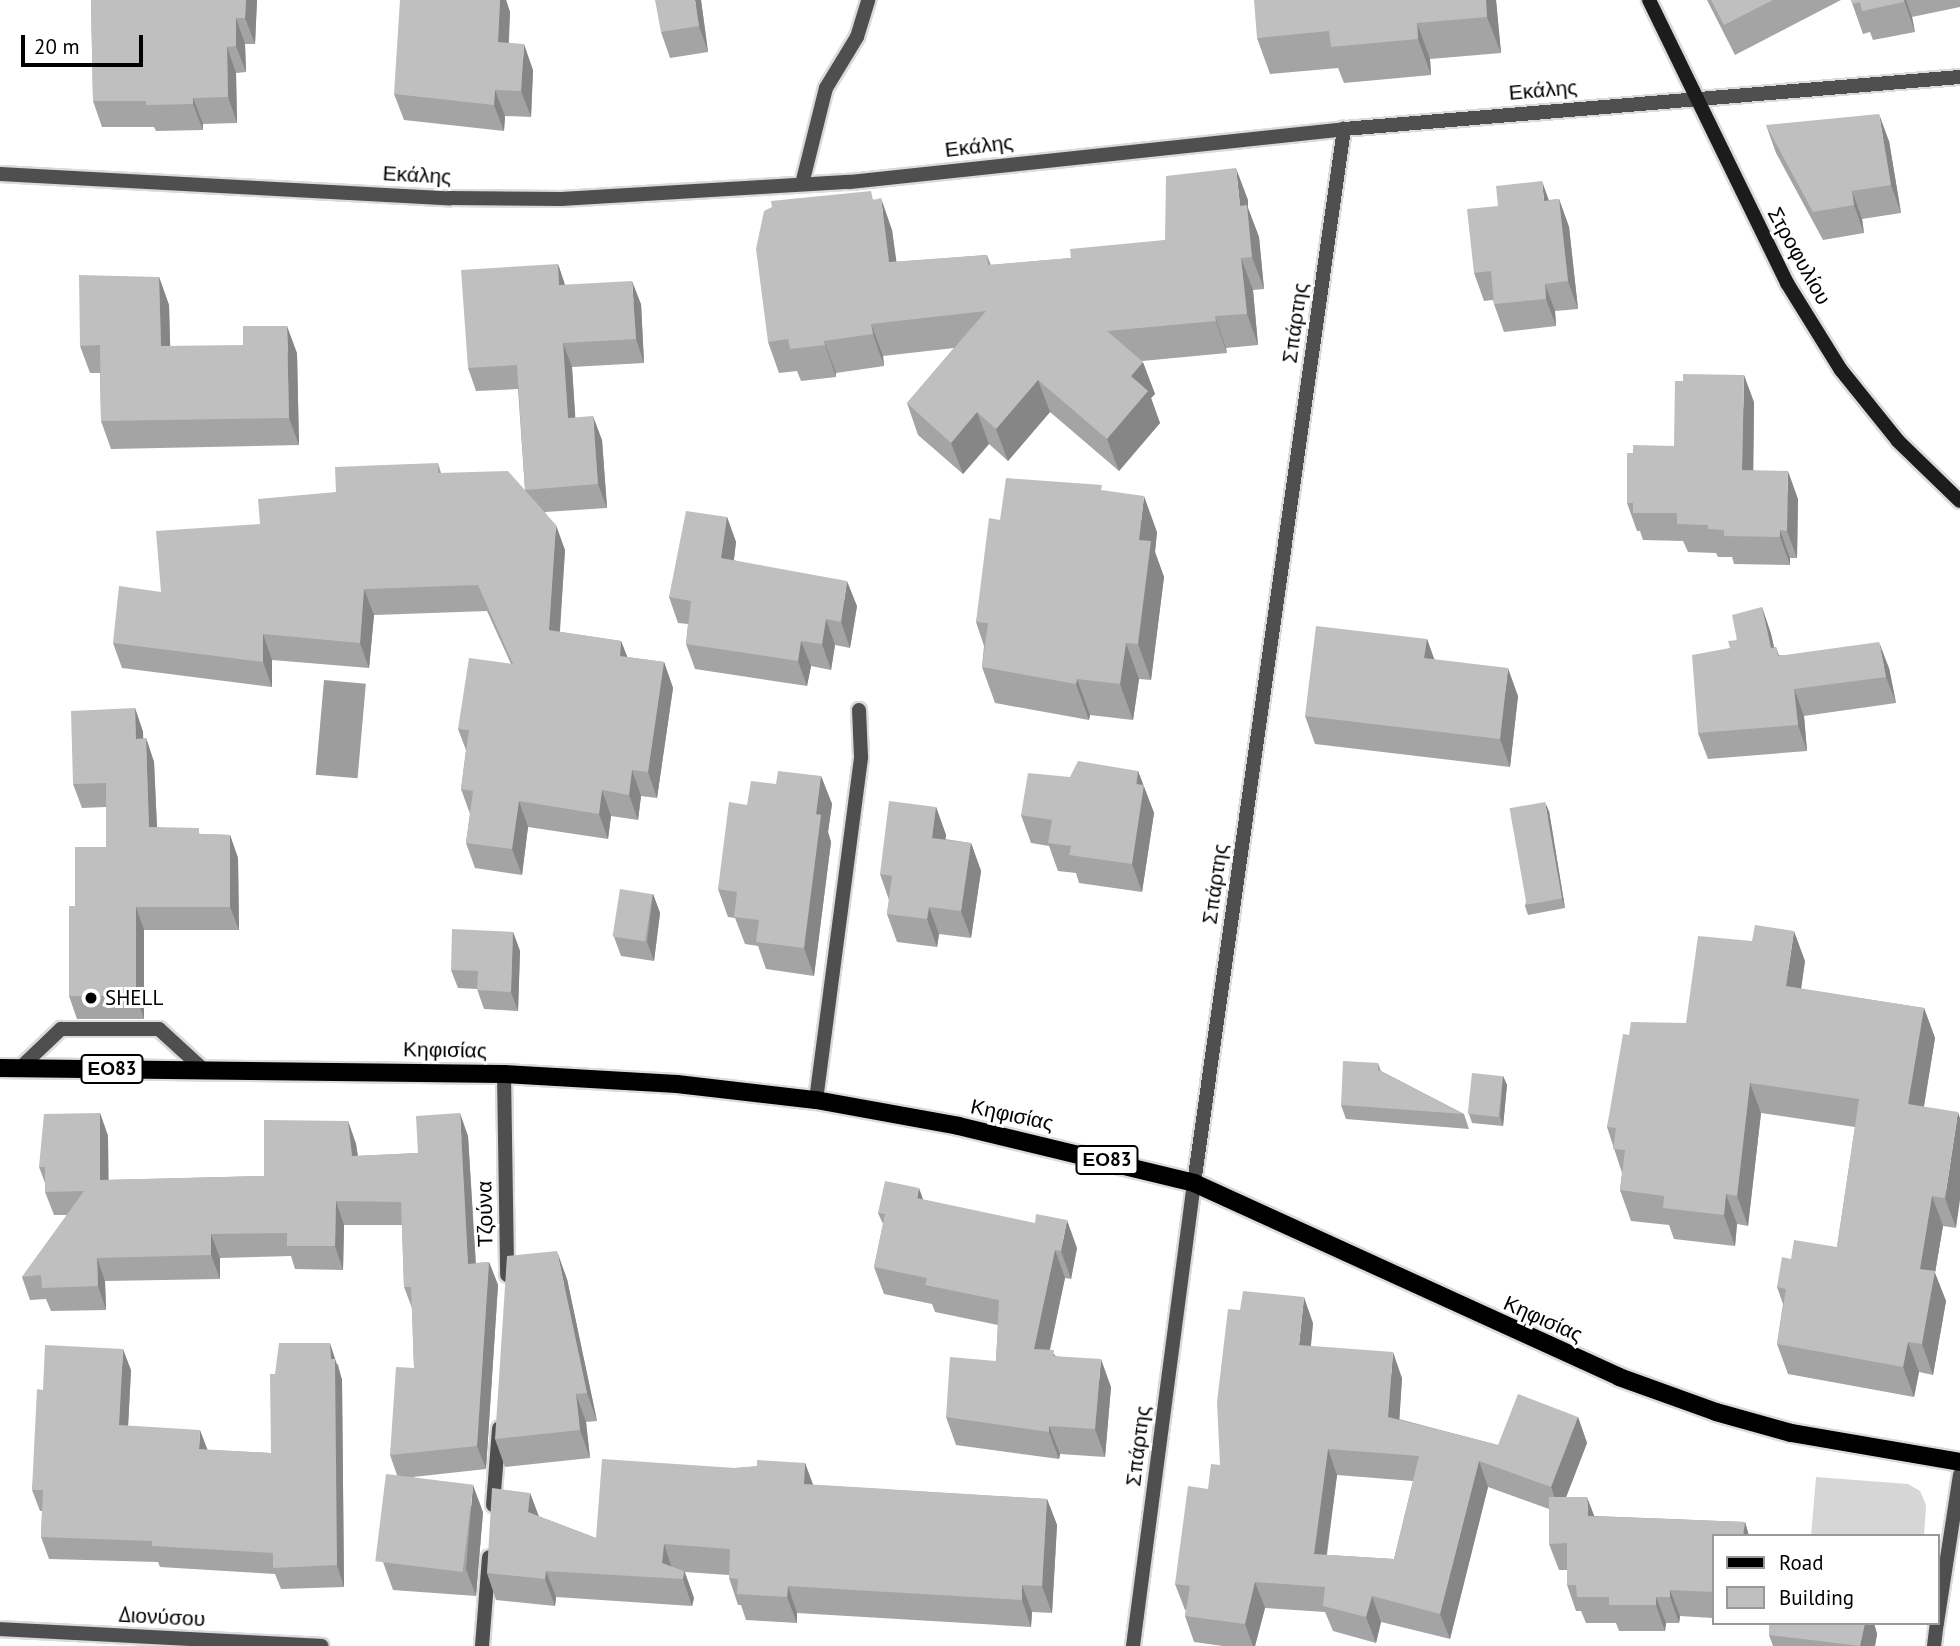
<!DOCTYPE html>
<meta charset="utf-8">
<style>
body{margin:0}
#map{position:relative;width:1960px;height:1646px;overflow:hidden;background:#fff;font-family:"PT Sans",sans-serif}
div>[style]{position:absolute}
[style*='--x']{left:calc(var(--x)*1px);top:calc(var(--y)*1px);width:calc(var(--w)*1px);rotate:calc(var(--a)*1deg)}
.green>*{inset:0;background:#d6d6d6}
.water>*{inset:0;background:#9d9d9d;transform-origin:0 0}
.roads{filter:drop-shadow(2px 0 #dbdbdb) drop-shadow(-2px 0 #dbdbdb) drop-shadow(0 2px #dbdbdb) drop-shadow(0 -2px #dbdbdb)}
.lane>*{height:14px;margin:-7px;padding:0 7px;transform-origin:7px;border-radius:7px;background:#4f4f4f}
.street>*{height:14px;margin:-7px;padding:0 7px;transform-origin:7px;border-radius:7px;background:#4f4f4f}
.secondary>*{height:14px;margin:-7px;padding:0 7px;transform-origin:7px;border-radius:7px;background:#1c1c1c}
.primary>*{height:18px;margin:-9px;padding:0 9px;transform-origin:9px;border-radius:9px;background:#000}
.wall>*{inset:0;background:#a4a4a4}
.shaded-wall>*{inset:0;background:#868686}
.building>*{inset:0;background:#bfbfbf;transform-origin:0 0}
.dots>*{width:19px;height:19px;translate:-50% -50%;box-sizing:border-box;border:4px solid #fff;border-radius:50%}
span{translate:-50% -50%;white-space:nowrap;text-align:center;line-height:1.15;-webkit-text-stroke:6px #fff;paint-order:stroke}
.shield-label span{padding:2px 5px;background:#fff;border:2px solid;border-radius:5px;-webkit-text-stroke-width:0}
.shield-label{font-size:19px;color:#000;font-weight:700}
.street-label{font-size:21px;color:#000}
.poi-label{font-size:21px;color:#000}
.left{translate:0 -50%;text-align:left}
.legend{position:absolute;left:1712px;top:1534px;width:228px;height:91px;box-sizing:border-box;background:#fff;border:2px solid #999;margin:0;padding:9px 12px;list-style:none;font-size:21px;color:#000}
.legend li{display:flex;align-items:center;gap:14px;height:35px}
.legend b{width:35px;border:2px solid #999}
.scale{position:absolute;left:21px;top:35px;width:122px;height:32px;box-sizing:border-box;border:4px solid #000;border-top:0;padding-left:9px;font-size:21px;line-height:24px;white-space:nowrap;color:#000;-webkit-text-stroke:5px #fff;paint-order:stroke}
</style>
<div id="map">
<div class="green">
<div style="clip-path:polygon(1816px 1477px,1908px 1484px,1920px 1491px,1926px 1505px,1924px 1536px,1811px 1536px)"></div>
</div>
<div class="water">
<div style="left:324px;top:680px;width:42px;height:95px;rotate:5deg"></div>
</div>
<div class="roads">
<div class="lane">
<div style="--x:802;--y:184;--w:99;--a:-76"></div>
<div style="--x:826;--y:88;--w:60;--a:-58.7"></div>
<div style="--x:857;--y:37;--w:39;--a:-73"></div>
<div style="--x:20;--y:1068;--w:57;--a:-43.6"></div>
<div style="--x:61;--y:1029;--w:98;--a:0"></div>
<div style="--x:159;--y:1029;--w:62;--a:42.4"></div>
<div style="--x:816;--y:1100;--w:346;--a:-82.5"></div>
<div style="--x:861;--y:757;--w:47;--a:-92.4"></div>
</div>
<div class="street">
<div style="--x:0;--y:174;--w:451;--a:3.1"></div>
<div style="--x:450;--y:198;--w:111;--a:0.5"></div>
<div style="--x:561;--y:199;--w:289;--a:-3.4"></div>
<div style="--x:850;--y:182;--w:497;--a:-6.1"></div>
<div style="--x:1344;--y:129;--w:618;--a:-4.83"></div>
<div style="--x:504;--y:1074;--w:201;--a:89.1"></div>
<div style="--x:493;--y:1505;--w:77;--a:-85.5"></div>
<div style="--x:1937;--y:1623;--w:150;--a:-81.2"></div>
<div style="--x:0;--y:1629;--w:322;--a:3"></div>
<div style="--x:482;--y:1646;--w:89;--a:-85.5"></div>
<div style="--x:1133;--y:1646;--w:467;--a:-82.5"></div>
<div style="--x:1194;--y:1183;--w:1065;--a:-81.9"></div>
<div style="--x:1934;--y:1646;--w:23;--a:-83"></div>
</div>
<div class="secondary">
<div style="--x:1649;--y:0;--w:315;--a:64"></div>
<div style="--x:1787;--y:283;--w:102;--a:58.2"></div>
<div style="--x:1841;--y:370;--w:91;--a:51.2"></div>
<div style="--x:1898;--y:441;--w:86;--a:44.1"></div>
</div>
<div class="primary">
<div style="--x:0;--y:1068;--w:504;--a:0.68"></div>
<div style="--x:504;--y:1074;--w:173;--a:3.3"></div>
<div style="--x:677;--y:1084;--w:140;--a:6.6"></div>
<div style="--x:816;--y:1100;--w:145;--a:10.3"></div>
<div style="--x:959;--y:1126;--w:242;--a:13.6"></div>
<div style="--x:1194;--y:1183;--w:467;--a:24.5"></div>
<div style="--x:1619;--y:1377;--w:103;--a:19.8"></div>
<div style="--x:1716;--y:1412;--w:78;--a:15.6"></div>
<div style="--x:1791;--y:1433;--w:171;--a:9.7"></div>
</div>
</div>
<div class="wall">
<div style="clip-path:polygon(91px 0,257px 0,255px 44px,245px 44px,246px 72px,236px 73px,237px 123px,203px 124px,203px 130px,156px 131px,154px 127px,102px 127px,93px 101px)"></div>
<div style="clip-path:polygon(500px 0,506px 0,510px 12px,509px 43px,533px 70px,531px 117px,505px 116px,504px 131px,404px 120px,394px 94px)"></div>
<div style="clip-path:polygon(701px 0,708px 52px,670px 58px,661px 32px)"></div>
<div style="clip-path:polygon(1496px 0,1501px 53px,1430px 59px,1431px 75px,1344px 83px,1338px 68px,1270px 74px,1257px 38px)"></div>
<div style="clip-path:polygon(1707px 0,1841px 0,1735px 55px)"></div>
<div style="clip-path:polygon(1851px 0,1960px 0,1960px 7px,1912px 17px,1915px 32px,1873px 40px,1870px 32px,1863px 34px)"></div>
<div style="clip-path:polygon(1766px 125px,1889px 141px,1901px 213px,1862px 219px,1864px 233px,1823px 240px,1776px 153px)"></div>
<div style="clip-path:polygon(874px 199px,892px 230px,896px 262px,987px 255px,991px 265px,1071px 258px,1165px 240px,1248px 200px,1248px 208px,1259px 237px,1264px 289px,1253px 290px,1258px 345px,1226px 348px,1227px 353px,1142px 361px,1155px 394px,1151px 398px,1160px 423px,1119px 471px,1050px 412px,1008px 461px,989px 444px,963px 474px,918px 435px,907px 403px,954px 348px,883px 356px,884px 366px,836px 373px,836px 377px,801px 381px,797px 371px,779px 373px,768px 342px)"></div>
<div style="clip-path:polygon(1559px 199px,1569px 227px,1578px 309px,1555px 311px,1556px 326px,1504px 332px,1494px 304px,1493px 300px,1484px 301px,1474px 273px,1549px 200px)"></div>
<div style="clip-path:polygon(558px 264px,565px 285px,641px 304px,644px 363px,572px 367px,575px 418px,602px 440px,607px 508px,545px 512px,565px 550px,560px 632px,621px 641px,627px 657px,664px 662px,673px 688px,657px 798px,641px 796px,638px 820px,611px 816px,608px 839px,528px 827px,522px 875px,475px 868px,466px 843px,470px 814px,461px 789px,466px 750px,458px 729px,511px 664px,487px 611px,374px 615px,369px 668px,272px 660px,272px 687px,122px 668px,113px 643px,161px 592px,260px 524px,336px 492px,438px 463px,441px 473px,525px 490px,518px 389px,476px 391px,468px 368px)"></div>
<div style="clip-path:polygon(159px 277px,169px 305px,170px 346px,297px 353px,299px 445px,111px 449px,101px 421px,100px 373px,90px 373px,80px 346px)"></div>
<div style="clip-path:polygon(1754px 402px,1753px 470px,1798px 499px,1797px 558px,1790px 558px,1790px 565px,1734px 564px,1732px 557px,1718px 557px,1716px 553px,1688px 552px,1683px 541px,1643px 540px,1640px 531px,1637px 531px,1627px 503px,1633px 453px,1674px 446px)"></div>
<div style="clip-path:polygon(1104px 491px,1157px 532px,1155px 552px,1164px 577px,1151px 680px,1139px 679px,1133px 720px,1090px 715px,1089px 720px,995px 703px,982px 667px,984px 646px,976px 622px,1000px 520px)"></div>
<div style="clip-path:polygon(727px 517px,736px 542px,734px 560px,857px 606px,850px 648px,835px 645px,831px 670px,811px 666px,807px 686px,695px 669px,686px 644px,688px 624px,678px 623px,669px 597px)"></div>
<div style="clip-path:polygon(1762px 607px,1771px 634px,1774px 647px,1776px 647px,1779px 655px,1889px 668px,1896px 703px,1804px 716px,1807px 751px,1708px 759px,1698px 733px,1730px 648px)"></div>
<div style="clip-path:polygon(1427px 639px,1434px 659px,1518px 696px,1510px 767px,1315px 744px,1305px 716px)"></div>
<div style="clip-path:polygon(135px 708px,143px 732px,143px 738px,146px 738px,154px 762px,157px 827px,202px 834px,230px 835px,238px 858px,239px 930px,144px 930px,144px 1019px,77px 1019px,69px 996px,75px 906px,106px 847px,106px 807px,82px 808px,73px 784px)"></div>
<div style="clip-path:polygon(1138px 771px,1154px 813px,1142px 892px,1079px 883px,1076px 873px,1058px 871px,1049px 846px,1031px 843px,1021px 815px,1070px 777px)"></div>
<div style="clip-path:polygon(821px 776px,832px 804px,828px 832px,831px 842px,814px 976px,766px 969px,758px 946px,745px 944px,735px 918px,728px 917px,718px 889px,747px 805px,776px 784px)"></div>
<div style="clip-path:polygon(936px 807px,946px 835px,945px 839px,971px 843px,981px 871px,971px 938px,939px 934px,937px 947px,897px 942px,887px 914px,889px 900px,880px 874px)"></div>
<div style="clip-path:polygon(1549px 811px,1565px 908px,1528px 915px,1525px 906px)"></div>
<div style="clip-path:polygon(653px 894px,660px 913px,654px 961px,621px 956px,614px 937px)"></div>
<div style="clip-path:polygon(513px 932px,520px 951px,518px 1011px,484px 1009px,477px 989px,458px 988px,451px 970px)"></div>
<div style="clip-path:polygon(1805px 961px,1801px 989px,1924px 1008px,1935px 1038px,1924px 1107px,1956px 1228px,1943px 1226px,1935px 1273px,1946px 1301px,1933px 1375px,1919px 1372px,1914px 1397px,1788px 1374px,1777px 1344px,1783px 1304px,1777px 1287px,1791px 1259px,1837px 1247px,1855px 1127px,1761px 1113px,1748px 1226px,1737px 1224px,1735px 1246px,1674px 1239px,1669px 1225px,1631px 1221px,1620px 1190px,1622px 1173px,1607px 1127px,1629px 1035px,1686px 1023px)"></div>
<div style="clip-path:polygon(1378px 1063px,1381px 1071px,1464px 1114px,1469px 1129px,1346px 1119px,1341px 1105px)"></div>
<div style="clip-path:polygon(1503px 1076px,1507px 1085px,1503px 1126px,1472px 1123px,1469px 1114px)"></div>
<div style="clip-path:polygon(100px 1113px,108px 1136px,108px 1180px,264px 1176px,348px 1121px,356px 1144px,358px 1156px,418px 1153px,468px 1136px,476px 1263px,489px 1262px,498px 1285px,486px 1469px,413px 1477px,483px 1512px,476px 1596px,393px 1590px,383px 1562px,397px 1475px,390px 1455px,414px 1368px,412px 1308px,404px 1287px,402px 1225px,344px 1225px,343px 1270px,295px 1269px,291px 1256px,220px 1258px,220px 1279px,105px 1281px,106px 1310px,51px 1311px,46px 1299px,30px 1300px,22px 1277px,67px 1215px,54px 1215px,45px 1192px,45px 1183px,39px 1167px)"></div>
<div style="clip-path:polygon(924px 1200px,1077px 1248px,1071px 1279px,1065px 1278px,1050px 1350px,1056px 1356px,1111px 1387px,1105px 1457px,1060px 1454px,1059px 1459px,956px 1445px,946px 1417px,996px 1361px,998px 1325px,935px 1312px,932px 1304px,884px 1294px,874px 1267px,883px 1224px,878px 1213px)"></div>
<div style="clip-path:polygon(567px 1279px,597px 1421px,586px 1422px,590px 1458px,505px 1467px,495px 1439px)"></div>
<div style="clip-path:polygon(evenodd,1313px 1323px,1311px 1346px,1402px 1378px,1399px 1419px,1498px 1445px,1578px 1417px,1587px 1443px,1566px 1497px,1594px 1516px,1745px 1522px,1749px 1536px,1713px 1536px,1713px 1618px,1680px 1616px,1679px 1623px,1666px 1623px,1665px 1631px,1619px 1631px,1616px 1623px,1586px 1623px,1581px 1611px,1576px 1611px,1567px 1585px,1567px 1570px,1559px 1570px,1549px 1544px,1549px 1509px,1488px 1487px,1450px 1639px,1381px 1622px,1376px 1643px,1333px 1631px,1325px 1612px,1265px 1608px,1255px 1646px,1223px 1646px,1194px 1642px,1185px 1616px,1186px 1610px,1185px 1610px,1175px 1584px,1208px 1489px,1220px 1465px,1313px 1323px,1337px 1475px,1413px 1481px,1394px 1559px,1327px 1555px,1337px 1475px)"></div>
<div style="clip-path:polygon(338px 1364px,342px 1380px,344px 1587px,281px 1589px,275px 1574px,160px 1567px,158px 1562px,49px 1559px,41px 1537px,42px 1511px,40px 1511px,32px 1490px,43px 1390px,131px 1370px,128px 1426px,208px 1450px,271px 1453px,275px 1374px)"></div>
<div style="clip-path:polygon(805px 1463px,813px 1485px,1047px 1499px,1057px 1525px,1052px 1613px,1032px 1612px,1031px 1627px,797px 1613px,797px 1623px,746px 1620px,741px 1605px,738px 1605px,729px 1578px,729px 1575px,685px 1572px,694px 1598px,692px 1606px,556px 1597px,555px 1606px,496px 1600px,487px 1573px,530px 1493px,538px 1516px,596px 1538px,735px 1468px)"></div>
<div style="clip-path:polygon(1769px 1623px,1874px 1623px,1877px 1634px,1875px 1646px,1773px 1646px,1769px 1635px)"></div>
</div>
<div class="shaded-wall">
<div style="clip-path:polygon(246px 0,257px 0,255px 44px,245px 18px)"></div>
<div style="clip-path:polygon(500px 0,506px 0,510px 12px,507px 68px,498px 42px)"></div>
<div style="clip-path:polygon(695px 0,701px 0,708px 52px,699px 26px)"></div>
<div style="clip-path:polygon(1486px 0,1496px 0,1501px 53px,1487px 17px)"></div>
<div style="clip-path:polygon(1904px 0,1906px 0,1912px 17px,1915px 32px)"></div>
<div style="clip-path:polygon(236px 18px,245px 44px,246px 72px,236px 46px)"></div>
<div style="clip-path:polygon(1417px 23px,1430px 59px,1431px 75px,1418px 39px)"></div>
<div style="clip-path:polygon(524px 44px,533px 70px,531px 117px,521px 91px)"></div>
<div style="clip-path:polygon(227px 47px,236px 73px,237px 123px,228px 97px)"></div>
<div style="clip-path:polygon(495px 90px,505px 116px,504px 131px,494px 105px)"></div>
<div style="clip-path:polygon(193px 98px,203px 124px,203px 130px,193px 104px)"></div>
<div style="clip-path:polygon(1879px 114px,1889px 141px,1901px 213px,1891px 185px)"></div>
<div style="clip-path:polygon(1236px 168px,1248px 200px,1248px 208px,1259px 237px,1264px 289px,1252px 257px,1240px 206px)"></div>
<div style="clip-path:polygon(1542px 181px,1552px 209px,1544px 201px)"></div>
<div style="clip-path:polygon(1852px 191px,1862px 219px,1864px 233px,1854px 205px)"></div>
<div style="clip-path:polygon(881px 198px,892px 230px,901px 294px,889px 262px)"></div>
<div style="clip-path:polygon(1559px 199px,1569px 227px,1578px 309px,1568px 281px)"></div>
<div style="clip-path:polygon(1241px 258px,1253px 290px,1258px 345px,1247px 314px)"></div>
<div style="clip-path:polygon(558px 264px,566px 288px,559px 285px)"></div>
<div style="clip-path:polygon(159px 277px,169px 305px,171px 374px,161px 346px)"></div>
<div style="clip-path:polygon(632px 281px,641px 304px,644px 363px,636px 339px)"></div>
<div style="clip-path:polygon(1545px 284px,1555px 311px,1556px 326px,1546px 299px)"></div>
<div style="clip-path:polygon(1215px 316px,1226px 348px,1227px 353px,1216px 321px)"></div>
<div style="clip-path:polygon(871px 324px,883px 356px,884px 366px,873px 334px)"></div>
<div style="clip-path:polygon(287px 326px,297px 353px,299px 445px,289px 418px)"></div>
<div style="clip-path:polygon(824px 341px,836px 373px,836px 377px,825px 345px)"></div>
<div style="clip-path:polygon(563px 343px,572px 367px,577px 442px,568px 418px)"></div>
<div style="clip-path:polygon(1143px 362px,1155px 394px,1151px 398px,1160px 423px,1119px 471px,1107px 439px,1131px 376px)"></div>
<div style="clip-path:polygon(1744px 375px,1754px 402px,1753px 498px,1742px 470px)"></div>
<div style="clip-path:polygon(1038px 380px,1050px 412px,1008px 461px,996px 429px)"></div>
<div style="clip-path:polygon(977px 412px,989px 444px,963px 474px,951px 443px)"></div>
<div style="clip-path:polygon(593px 416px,602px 440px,607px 508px,598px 484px)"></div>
<div style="clip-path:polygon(1788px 471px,1798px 499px,1797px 558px,1787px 531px)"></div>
<div style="clip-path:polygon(1144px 496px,1157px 532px,1155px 552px,1164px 577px,1151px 680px,1138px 644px,1139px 540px)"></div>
<div style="clip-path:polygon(727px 517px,736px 542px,731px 583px,721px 558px)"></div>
<div style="clip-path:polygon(556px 525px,565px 550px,558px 655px,549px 630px)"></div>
<div style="clip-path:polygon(1780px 530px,1790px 558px,1790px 565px,1780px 537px)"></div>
<div style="clip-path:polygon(847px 581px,857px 606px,850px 648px,841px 622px)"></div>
<div style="clip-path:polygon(364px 589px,374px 615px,369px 668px,360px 643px)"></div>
<div style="clip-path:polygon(1762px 607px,1771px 634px,1780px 674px,1771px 648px)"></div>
<div style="clip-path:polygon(826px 619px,835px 645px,831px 670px,822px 644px)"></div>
<div style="clip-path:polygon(263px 634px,272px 660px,272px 687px,263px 662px)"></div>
<div style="clip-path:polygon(1427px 639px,1437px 667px,1424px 658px)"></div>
<div style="clip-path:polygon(621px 641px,631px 666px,620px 656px)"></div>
<div style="clip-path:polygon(801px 641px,811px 666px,807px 686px,798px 661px)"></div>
<div style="clip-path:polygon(1879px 642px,1889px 668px,1896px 703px,1886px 677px)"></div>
<div style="clip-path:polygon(1126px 643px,1139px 679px,1133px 720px,1120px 684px)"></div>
<div style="clip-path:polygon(664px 662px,673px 688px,657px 798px,648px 772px)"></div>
<div style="clip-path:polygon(1508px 668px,1518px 696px,1510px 767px,1500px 739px)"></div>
<div style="clip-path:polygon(1077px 679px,1090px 715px,1089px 720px,1076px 684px)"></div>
<div style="clip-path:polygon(1794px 689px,1804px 716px,1807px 751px,1798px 725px)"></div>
<div style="clip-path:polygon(135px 708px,143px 732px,144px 762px,136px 739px)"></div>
<div style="clip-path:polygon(146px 738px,154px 762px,158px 851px,149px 827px)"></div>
<div style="clip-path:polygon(632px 770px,641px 796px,638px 820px,629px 795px)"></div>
<div style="clip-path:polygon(1138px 771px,1154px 813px,1142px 892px,1132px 864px)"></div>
<div style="clip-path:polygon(821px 776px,832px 804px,828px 832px,831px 842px,814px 976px,804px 948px,816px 814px)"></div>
<div style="clip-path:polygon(602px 790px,611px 816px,608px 839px,599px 814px)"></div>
<div style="clip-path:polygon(519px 801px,528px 827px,522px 875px,512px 849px)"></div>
<div style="clip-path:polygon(1545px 802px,1549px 811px,1565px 908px,1562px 899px)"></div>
<div style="clip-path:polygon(936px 807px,946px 835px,942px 865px,932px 838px)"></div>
<div style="clip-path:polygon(230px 835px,238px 858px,239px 930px,230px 907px)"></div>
<div style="clip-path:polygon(971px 843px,981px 871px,971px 938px,961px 911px)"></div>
<div style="clip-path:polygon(653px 894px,660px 913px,654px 961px,647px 942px)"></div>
<div style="clip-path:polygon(136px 907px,144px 930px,144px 1019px,136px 996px)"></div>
<div style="clip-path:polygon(929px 907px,939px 934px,937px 947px,927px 919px)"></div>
<div style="clip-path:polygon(1794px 931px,1805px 961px,1797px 1017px,1786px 986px)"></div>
<div style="clip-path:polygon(513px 932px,520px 951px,518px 1011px,511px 992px)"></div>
<div style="clip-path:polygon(1924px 1008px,1935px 1038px,1919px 1135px,1908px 1104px)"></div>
<div style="clip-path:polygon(1503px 1076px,1507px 1085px,1503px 1126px,1500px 1116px)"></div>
<div style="clip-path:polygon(1750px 1083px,1761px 1113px,1748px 1226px,1737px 1196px)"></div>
<div style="clip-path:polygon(1958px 1112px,1960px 1118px,1960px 1200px,1956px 1228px,1945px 1198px)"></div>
<div style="clip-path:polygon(100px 1113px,108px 1136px,109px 1204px,100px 1180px)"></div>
<div style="clip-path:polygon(460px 1113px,468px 1136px,477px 1287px,468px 1264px)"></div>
<div style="clip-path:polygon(348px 1121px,356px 1144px,361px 1179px,352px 1156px)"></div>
<div style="clip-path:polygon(919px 1188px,929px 1216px,917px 1198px)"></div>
<div style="clip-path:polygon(1726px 1194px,1737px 1224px,1735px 1246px,1724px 1215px)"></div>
<div style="clip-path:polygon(1932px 1196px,1943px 1226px,1935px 1273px,1946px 1301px,1933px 1375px,1922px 1344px,1920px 1269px)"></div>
<div style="clip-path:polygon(336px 1201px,344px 1225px,343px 1270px,335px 1246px)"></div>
<div style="clip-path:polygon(1067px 1220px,1077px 1248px,1071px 1279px,1061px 1251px)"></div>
<div style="clip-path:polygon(211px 1234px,220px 1258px,220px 1279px,211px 1255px)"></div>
<div style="clip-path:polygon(1055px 1250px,1065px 1278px,1044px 1376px,1034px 1349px)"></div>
<div style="clip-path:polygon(557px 1251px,567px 1279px,597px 1421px,587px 1393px)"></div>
<div style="clip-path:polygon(97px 1258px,105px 1281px,106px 1310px,98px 1286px)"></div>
<div style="clip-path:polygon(489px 1262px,498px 1285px,486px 1469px,477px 1446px)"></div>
<div style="clip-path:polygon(1304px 1297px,1313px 1323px,1308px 1371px,1299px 1345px)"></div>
<div style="clip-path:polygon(1908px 1342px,1919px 1372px,1914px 1397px,1903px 1367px)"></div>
<div style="clip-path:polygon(330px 1343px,342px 1380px,344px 1587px,337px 1565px)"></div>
<div style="clip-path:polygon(123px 1349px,131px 1370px,127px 1446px,119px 1425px)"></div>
<div style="clip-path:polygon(1393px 1352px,1402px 1378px,1398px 1442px,1388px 1417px)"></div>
<div style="clip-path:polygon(1101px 1359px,1111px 1387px,1105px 1457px,1095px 1429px)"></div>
<div style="clip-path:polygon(576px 1394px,586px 1422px,590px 1458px,580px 1430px)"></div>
<div style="clip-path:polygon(1578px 1417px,1587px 1443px,1560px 1513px,1551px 1487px)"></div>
<div style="clip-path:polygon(1049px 1426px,1060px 1454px,1059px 1459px,1049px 1432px)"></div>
<div style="clip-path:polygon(200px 1430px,208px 1451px,199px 1449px)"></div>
<div style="clip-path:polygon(1328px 1449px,1337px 1475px,1323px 1580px,1314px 1554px)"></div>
<div style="clip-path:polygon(1479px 1461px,1488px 1487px,1450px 1639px,1440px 1614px)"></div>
<div style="clip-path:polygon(805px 1463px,815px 1490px,804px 1484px)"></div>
<div style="clip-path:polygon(473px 1485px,483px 1512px,476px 1596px,466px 1569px)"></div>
<div style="clip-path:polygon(530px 1493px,540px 1519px,528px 1512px)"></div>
<div style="clip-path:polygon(1587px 1497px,1597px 1523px,1588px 1516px)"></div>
<div style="clip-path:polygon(1047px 1499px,1057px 1525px,1052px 1613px,1042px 1586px)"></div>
<div style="clip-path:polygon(1745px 1522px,1749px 1536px,1743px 1536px)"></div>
<div style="clip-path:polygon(664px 1544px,673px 1571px,662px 1563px)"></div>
<div style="clip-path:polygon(546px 1571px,556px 1597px,555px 1606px,545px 1579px)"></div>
<div style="clip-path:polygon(684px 1571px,694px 1598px,692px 1606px,683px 1579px)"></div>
<div style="clip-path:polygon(1255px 1582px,1265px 1608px,1255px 1646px,1253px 1646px,1245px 1624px)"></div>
<div style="clip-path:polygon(1022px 1585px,1032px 1612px,1031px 1627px,1022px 1600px)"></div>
<div style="clip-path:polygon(788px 1586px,797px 1613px,797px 1623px,787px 1597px)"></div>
<div style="clip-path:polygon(1670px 1590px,1680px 1616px,1679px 1623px,1670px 1597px)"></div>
<div style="clip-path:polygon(1372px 1596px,1381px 1622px,1376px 1643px,1366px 1617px)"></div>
<div style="clip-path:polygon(1656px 1597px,1666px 1623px,1665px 1631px,1656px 1605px)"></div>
<div style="clip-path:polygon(1865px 1623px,1874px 1623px,1877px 1634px,1875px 1646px,1860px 1646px)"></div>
</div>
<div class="building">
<div style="clip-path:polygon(91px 0,246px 0,245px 18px,236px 18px,236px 46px,227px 47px,228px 97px,193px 98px,193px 104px,146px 105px,146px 101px,93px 101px)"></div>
<div style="clip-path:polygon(400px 0,500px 0,498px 42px,524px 44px,521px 91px,495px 90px,494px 105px,394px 94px)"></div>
<div style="clip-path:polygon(655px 0,695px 0,699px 26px,661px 32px)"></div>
<div style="clip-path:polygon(1254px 0,1486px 0,1487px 17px,1417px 23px,1418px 39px,1331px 47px,1329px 31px,1257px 38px)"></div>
<div style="clip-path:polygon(1711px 0,1773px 0,1724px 25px)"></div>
<div style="clip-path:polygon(1851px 0,1904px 0,1904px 2px,1862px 11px,1860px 2px,1852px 4px)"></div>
<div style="clip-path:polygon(1879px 114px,1891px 185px,1852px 191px,1854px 205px,1813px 212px,1766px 125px)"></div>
<div style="clip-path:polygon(1236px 168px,1240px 206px,1247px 205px,1252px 257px,1241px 258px,1247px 314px,1215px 316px,1216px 321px,1107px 331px,1143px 362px,1131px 376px,1148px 391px,1107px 439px,1038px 380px,996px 429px,977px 412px,951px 443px,907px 403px,986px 311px,871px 324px,873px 334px,824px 341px,825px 345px,790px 349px,788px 339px,768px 342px,756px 249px,764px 211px,772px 207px,771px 201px,871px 191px,873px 200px,881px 198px,889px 262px,987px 255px,988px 265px,1071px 258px,1070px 249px,1165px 240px,1166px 176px)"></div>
<div style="clip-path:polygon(1542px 181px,1544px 201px,1559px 199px,1568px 281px,1545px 284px,1546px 299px,1494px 304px,1491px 271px,1474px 273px,1467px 209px,1498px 206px,1496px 186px)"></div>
<div style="clip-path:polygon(558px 264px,559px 285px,632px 281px,636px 339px,563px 343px,568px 418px,593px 416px,598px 484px,525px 490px,517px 365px,468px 368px,461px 270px)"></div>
<div style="clip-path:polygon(79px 275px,159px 277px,161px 346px,243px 345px,243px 326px,287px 326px,289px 418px,101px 421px,100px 345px,80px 346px)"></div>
<div style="clip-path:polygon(1683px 374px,1744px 375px,1742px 470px,1788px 471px,1787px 531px,1780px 530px,1780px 537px,1724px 536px,1724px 530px,1708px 529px,1708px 525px,1677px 524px,1677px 513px,1633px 513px,1633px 503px,1627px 503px,1627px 453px,1633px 453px,1633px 445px,1674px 446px,1675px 381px,1683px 381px)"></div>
<div style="clip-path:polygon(438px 463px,438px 473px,508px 471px,556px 525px,549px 630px,621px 641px,620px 656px,664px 662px,648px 772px,632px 770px,629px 795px,602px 790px,599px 814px,519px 801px,512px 849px,466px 843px,473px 791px,461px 789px,469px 730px,458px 729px,469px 658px,513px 664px,478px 585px,364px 589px,360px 643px,263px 634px,263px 662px,113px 643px,119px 586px,161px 592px,156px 531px,260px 524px,258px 499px,336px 492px,335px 467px)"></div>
<div style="clip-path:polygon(1006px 478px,1102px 485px,1101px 490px,1144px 496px,1139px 540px,1151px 541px,1138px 644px,1126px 643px,1120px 684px,1077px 679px,1076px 684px,982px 667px,988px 623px,976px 622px,989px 518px,1000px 520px)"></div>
<div style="clip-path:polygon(686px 511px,727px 517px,721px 558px,847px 581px,841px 622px,826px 619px,822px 644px,801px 641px,798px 661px,686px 644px,691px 601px,669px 597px)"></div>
<div style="clip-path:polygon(1762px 607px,1771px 648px,1776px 647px,1778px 656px,1879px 642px,1886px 677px,1794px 689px,1798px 725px,1698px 733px,1692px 655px,1730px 648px,1728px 641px,1737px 640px,1732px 615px)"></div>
<div style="clip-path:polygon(1316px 626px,1427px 639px,1424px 658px,1508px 668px,1500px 739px,1305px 716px)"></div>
<div style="clip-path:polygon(135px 708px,136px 739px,146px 738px,149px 827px,199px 828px,199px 834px,230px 835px,230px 907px,136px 907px,136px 996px,69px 996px,69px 906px,75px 906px,75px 847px,106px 847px,106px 783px,73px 784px,71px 711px)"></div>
<div style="clip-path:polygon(1078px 761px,1138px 771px,1136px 784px,1144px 785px,1132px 864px,1069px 855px,1071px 846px,1048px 843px,1052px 820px,1021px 815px,1028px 773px,1070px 777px)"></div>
<div style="clip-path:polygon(778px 771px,821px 776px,816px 814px,821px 815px,804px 948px,756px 942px,759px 920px,734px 917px,737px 892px,718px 889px,729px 802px,747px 805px,751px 781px,776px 784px)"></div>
<div style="clip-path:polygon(889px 801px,936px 807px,932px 838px,971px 843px,961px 911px,929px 907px,927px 919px,887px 914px,892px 876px,880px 874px)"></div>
<div style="left:1545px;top:802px;width:98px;height:36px;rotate:80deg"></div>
<div style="left:620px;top:889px;width:33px;height:48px;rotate:9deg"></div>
<div style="clip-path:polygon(1755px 925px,1794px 931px,1786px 986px,1924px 1008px,1908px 1104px,1958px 1112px,1945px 1198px,1932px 1196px,1920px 1269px,1935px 1271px,1922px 1344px,1908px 1342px,1903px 1367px,1777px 1344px,1786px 1289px,1777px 1287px,1782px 1257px,1791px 1259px,1794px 1240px,1837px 1247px,1859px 1099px,1750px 1083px,1737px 1196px,1726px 1194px,1724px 1215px,1663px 1208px,1664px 1196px,1620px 1190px,1625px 1150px,1613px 1149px,1616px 1128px,1607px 1127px,1623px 1034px,1629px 1035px,1631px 1022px,1686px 1023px,1698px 936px,1752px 941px)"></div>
<div style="clip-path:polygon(452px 929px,513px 932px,511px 992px,477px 990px,478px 971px,451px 970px)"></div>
<div style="clip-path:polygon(1343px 1061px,1378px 1063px,1378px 1070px,1464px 1114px,1341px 1105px)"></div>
<div style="left:1472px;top:1073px;width:31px;height:41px;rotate:6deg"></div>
<div style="clip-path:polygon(100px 1113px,100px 1180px,264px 1176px,264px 1120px,348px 1121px,352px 1156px,418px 1153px,416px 1116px,460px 1113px,468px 1264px,489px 1262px,477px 1446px,390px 1455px,396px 1367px,414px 1368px,411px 1287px,404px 1287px,401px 1202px,336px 1201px,335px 1246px,287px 1246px,287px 1233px,211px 1234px,211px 1255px,97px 1258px,98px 1286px,42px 1288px,41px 1275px,22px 1277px,84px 1191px,45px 1192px,45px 1167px,39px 1167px,44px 1114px)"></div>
<div style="clip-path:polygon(885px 1181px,919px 1188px,917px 1198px,1035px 1223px,1036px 1214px,1067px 1220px,1061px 1251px,1055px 1250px,1034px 1349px,1054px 1350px,1053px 1356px,1101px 1359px,1095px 1429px,1049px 1426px,1049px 1432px,946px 1417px,950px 1357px,996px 1361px,999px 1300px,925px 1285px,927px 1278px,874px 1267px,885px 1214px,878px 1213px)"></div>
<div style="clip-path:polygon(557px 1251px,587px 1393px,576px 1394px,580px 1430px,495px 1439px,507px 1256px)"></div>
<div style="clip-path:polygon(evenodd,1243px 1291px,1304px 1297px,1299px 1345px,1393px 1352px,1388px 1417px,1498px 1445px,1518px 1394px,1578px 1417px,1551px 1487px,1479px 1461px,1440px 1614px,1372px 1596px,1366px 1617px,1323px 1606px,1325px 1587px,1255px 1582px,1245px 1624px,1185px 1616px,1190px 1586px,1175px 1584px,1188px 1486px,1208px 1489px,1211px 1464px,1220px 1465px,1217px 1402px,1228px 1309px,1240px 1310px,1243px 1291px,1328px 1449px,1419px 1456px,1394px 1559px,1314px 1554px,1328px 1449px)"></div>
<div style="clip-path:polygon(279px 1343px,330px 1343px,330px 1359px,335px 1359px,337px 1565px,273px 1568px,273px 1553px,152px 1546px,152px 1541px,41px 1537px,43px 1490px,32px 1490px,37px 1389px,43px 1390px,45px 1345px,123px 1349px,119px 1425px,200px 1430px,199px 1449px,271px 1453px,270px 1374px,275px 1374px)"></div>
<div style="clip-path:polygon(602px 1459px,735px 1468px,757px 1466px,757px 1460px,805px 1463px,804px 1484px,1047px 1499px,1042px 1586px,1022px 1585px,1022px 1600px,788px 1586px,787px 1597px,737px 1594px,738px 1579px,729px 1578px,730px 1549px,664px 1544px,662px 1563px,684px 1571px,683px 1579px,546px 1571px,545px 1579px,487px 1573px,492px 1488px,530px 1493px,528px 1512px,596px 1538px)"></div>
<div style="left:386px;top:1474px;width:88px;height:88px;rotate:7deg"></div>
<div style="clip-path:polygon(1549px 1497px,1587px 1497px,1588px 1516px,1745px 1522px,1743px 1536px,1713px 1536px,1713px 1592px,1670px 1590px,1670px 1597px,1656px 1597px,1656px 1605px,1609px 1605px,1609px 1597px,1577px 1597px,1576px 1585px,1567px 1585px,1567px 1543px,1549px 1544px)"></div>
<div style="clip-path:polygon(1769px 1623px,1865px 1623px,1860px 1646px,1769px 1635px)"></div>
</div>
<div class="dots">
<div style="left:91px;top:998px;background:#000"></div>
</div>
<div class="shield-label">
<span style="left:112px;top:1069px">ΕΟ83</span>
<span style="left:1107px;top:1160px">ΕΟ83</span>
</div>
<div class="street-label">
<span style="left:1543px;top:90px;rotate:-5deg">Εκάλης</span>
<span style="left:979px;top:146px;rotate:-7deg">Εκάλης</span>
<span style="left:417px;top:175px;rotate:3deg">Εκάλης</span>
<span style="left:1799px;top:256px;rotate:61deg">Στροφυλίου</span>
<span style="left:1295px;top:323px;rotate:-82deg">Σπάρτης</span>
<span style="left:1215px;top:884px;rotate:-82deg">Σπάρτης</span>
<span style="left:445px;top:1050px;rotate:1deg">Κηφισίας</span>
<span style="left:1012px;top:1115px;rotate:12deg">Κηφισίας</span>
<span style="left:485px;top:1214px;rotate:-91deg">Τζούνα</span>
<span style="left:1543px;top:1319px;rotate:24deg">Κηφισίας</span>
<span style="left:1138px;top:1446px;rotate:-83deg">Σπάρτης</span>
<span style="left:162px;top:1617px;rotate:3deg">Διονύσου</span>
</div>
<div class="poi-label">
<span class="left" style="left:105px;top:998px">SHELL</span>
</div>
<ul class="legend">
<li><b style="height:9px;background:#000"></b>Road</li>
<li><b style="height:19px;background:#bfbfbf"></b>Building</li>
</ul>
<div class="scale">20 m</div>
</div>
